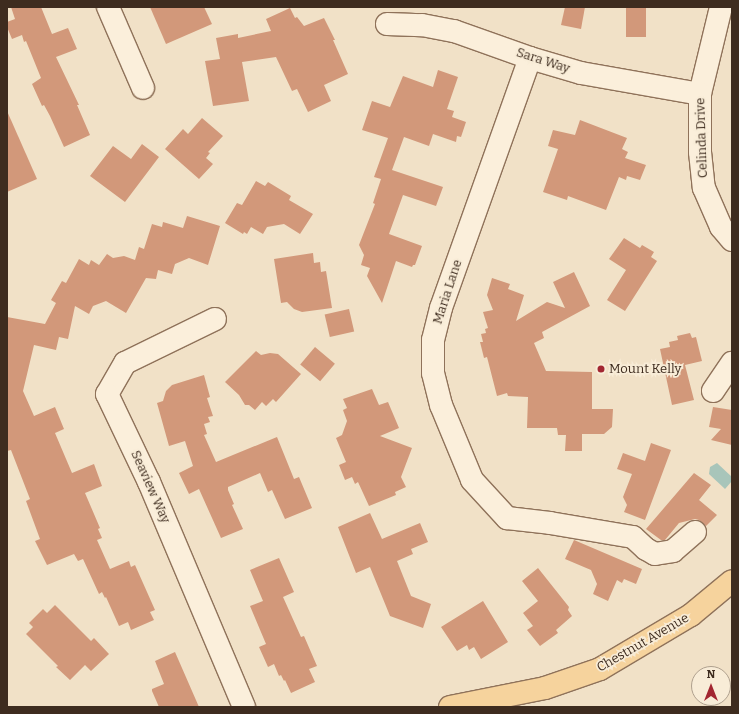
<!DOCTYPE html>
<style>
body{margin:0}
#map{position:relative;width:739px;height:714px;overflow:hidden;background:#f1e1c7;font-family:Bitter,serif}
div>[style]{position:absolute}
[style*='--x']{left:calc(var(--x)*1px);top:calc(var(--y)*1px);width:calc(var(--w)*1px);rotate:calc(var(--a)*1deg)}
.water>*{inset:0;background:#a8c5ba}
.building>*{inset:0;background:#d2987a;transform-origin:0 0}
.roads{filter:drop-shadow(1px 0 #8f725a) drop-shadow(-1px 0 #8f725a) drop-shadow(0 1px #8f725a) drop-shadow(0 -1px #8f725a)}
.minor>*{height:22px;margin:-11px;padding:0 11px;transform-origin:11px;border-radius:11px;background:#fbefdb}
.major>*{height:22px;margin:-11px;padding:0 11px;transform-origin:11px;border-radius:11px;background:#f6d39d}
.dots>*{width:11px;height:11px;translate:-50% -50%;box-sizing:border-box;border:2px solid #f8ecd7;border-radius:50%}
span{translate:-50% -50%;white-space:nowrap;text-align:center;line-height:1.15;-webkit-text-stroke:3.5px #f8ecd7;paint-order:stroke}
.street-label{font-size:13px;color:#3e2c1f}
.poi-label{font-size:13px;color:#3e2c1f}
.left{translate:0 -50%;text-align:left}
.frame{position:absolute;inset:0;border:8px solid #3e2c1f;pointer-events:none}
.north{position:absolute;left:691px;top:666px;width:40px;height:40px;box-sizing:border-box;background:#f8ecd7;border:1px solid #ae9f8d;border-radius:50%;rotate:0deg;font-size:11px;font-weight:700;line-height:16px;text-align:center;color:#3e2c1f}
.north::after{content:'';display:block;margin:auto;width:14px;height:18px;background:#a22631;clip-path:polygon(50% 0,100% 100%,50% 72%,0 100%)}
</style>
<div id="map">
<div class="water">
<div style="clip-path:polygon(717px 463px,732px 477px,732px 481px,725px 489px,709px 474px,710px 467px)"></div>
</div>
<div class="building">
<div style="clip-path:polygon(11px 7px,41px 7px,52px 34px,68px 28px,77px 49px,56px 57px,79px 105px,77px 105px,90px 135px,64px 147px,50px 116px,44px 105px,42px 106px,32px 84px,41px 78px,26px 41px,24px 42px,22px 35px,12px 39px,7px 27px,7px 22px,15px 19px)"></div>
<div style="clip-path:polygon(150px 7px,204px 7px,212px 24px,166px 44px)"></div>
<div style="clip-path:polygon(565px 7px,585px 7px,581px 29px,561px 25px)"></div>
<div style="left:626px;top:7px;width:20px;height:30px"></div>
<div style="clip-path:polygon(290px 8px,295px 18px,297px 17px,304px 26px,324px 18px,335px 40px,333px 40px,348px 74px,324px 85px,331px 101px,308px 112px,297px 89px,292px 91px,276px 57px,242px 62px,249px 101px,213px 106px,205px 61px,220px 59px,216px 38px,238px 34px,238px 38px,271px 31px,266px 19px)"></div>
<div style="clip-path:polygon(438px 70px,458px 77px,447px 109px,454px 111px,452px 117px,466px 122px,461px 137px,457px 136px,456px 142px,433px 134px,429px 146px,404px 137px,392px 170px,443px 187px,436px 206px,403px 195px,389px 234px,422px 246px,415px 265px,413px 265px,412px 267px,396px 261px,382px 303px,367px 276px,370px 268px,361px 265px,364px 255px,359px 245px,375px 204px,373px 203px,381px 179px,374px 177px,388px 138px,362px 130px,372px 101px,390px 107px,403px 76px,433px 87px)"></div>
<div style="clip-path:polygon(7px 111px,37px 179px,7px 192px)"></div>
<div style="clip-path:polygon(202px 118px,223px 136px,208px 152px,210px 153px,206px 158px,213px 164px,199px 179px,165px 149px,183px 129px,188px 134px)"></div>
<div style="clip-path:polygon(580px 120px,627px 138px,622px 149px,628px 152px,625px 158px,646px 165px,640px 180px,627px 176px,626px 180px,619px 177px,606px 210px,568px 196px,567px 200px,543px 192px,558px 149px,548px 146px,553px 130px,575px 135px)"></div>
<div style="clip-path:polygon(142px 144px,159px 157px,125px 202px,90px 176px,113px 146px,131px 159px)"></div>
<div style="clip-path:polygon(256px 181px,265px 186px,268px 182px,291px 196px,289px 200px,313px 214px,300px 234px,284px 224px,267px 227px,263px 234px,251px 227px,247px 234px,244px 232px,243px 234px,225px 223px,237px 203px,242px 205px)"></div>
<div style="clip-path:polygon(187px 216px,220px 226px,208px 265px,189px 258px,175px 264px,172px 274px,158px 270px,156px 279px,146px 278px,126px 313px,106px 301px,93px 306px,89px 314px,75px 306px,68px 339px,59px 337px,56px 350px,34px 345px,23px 391px,34px 416px,55px 407px,64px 429px,55px 433px,72px 473px,94px 464px,102px 486px,85px 493px,100px 528px,98px 529px,102px 538px,97px 540px,110px 569px,129px 561px,131px 567px,135px 565px,155px 610px,150px 612px,154px 620px,131px 630px,128px 622px,119px 626px,106px 597px,105px 598px,102px 592px,99px 594px,83px 559px,78px 561px,74px 554px,47px 565px,35px 541px,40px 539px,26px 501px,30px 499px,11px 450px,7px 451px,7px 317px,45px 324px,56px 303px,51px 300px,62px 281px,66px 283px,79px 259px,89px 265px,91px 260px,99px 265px,107px 254px,113px 258px,124px 256px,135px 260px,139px 247px,144px 249px,152px 224px,162px 227px,163px 222px,183px 228px)"></div>
<div style="clip-path:polygon(624px 238px,640px 248px,642px 245px,654px 252px,651px 257px,657px 261px,625px 311px,607px 300px,626px 270px,609px 259px)"></div>
<div style="clip-path:polygon(313px 253px,314px 263px,320px 262px,321px 272px,326px 271px,332px 308px,302px 312px,294px 309px,287px 302px,281px 303px,274px 259px)"></div>
<div style="clip-path:polygon(574px 272px,590px 306px,542px 332px,544px 338px,534px 343px,546px 371px,592px 372px,592px 409px,613px 409px,612px 427px,604px 434px,582px 434px,582px 451px,565px 451px,566px 435px,558px 435px,557px 428px,527px 428px,528px 397px,508px 396px,507px 393px,497px 396px,487px 357px,484px 358px,480px 342px,483px 342px,481px 334px,486px 333px,485px 329px,488px 328px,483px 312px,493px 310px,487px 295px,492px 278px,510px 284px,508px 289px,524px 295px,516px 321px,547px 302px,565px 308px,553px 282px)"></div>
<div style="left:349px;top:309px;width:23px;height:25px;rotate:77deg"></div>
<div style="clip-path:polygon(690px 333px,692px 338px,696px 337px,702px 361px,685px 365px,694px 400px,672px 405px,660px 349px,670px 347px,669px 342px,678px 340px,677px 336px)"></div>
<div style="left:315px;top:347px;width:26px;height:23px;rotate:40deg"></div>
<div style="clip-path:polygon(256px 351px,261px 355px,270px 353px,278px 354px,301px 374px,276px 402px,273px 399px,266px 406px,262px 402px,255px 410px,249px 405px,245px 405px,239px 395px,225px 382px)"></div>
<div style="clip-path:polygon(204px 375px,210px 397px,207px 398px,213px 416px,208px 417px,210px 422px,204px 424px,207px 434px,204px 435px,216px 462px,277px 437px,294px 479px,299px 477px,312px 508px,285px 519px,272px 490px,268px 492px,260px 473px,228px 487px,228px 490px,234px 504px,232px 505px,243px 529px,221px 538px,199px 489px,189px 494px,179px 473px,193px 466px,185px 441px,169px 446px,157px 403px,163px 401px,166px 391px,172px 385px)"></div>
<div style="clip-path:polygon(372px 389px,379px 405px,388px 402px,399px 428px,380px 436px,412px 448px,401px 477px,406px 487px,395px 492px,396px 495px,369px 506px,358px 482px,355px 484px,352px 477px,345px 480px,339px 465px,346px 462px,336px 438px,342px 435px,347px 421px,343px 410px,347px 408px,343px 399px)"></div>
<div style="clip-path:polygon(713px 407px,732px 410px,732px 445px,711px 440px,721px 429px,709px 427px)"></div>
<div style="clip-path:polygon(651px 443px,671px 450px,645px 520px,624px 512px,627px 505px,623px 497px,632px 474px,617px 469px,623px 453px,645px 461px)"></div>
<div style="clip-path:polygon(694px 473px,711px 485px,699px 500px,717px 515px,706px 526px,699px 520px,695px 519px,679px 523px,665px 540px,661px 540px,646px 529px)"></div>
<div style="clip-path:polygon(370px 513px,382px 539px,420px 523px,428px 542px,411px 549px,413px 554px,397px 561px,411px 596px,431px 604px,423px 628px,390px 616px,370px 567px,356px 573px,338px 527px)"></div>
<div style="clip-path:polygon(574px 540px,642px 569px,636px 584px,624px 579px,622px 583px,617px 580px,608px 601px,593px 594px,597px 584px,591px 570px,565px 559px)"></div>
<div style="clip-path:polygon(279px 558px,294px 592px,283px 597px,301px 637px,304px 636px,317px 666px,309px 669px,315px 682px,291px 693px,285px 680px,284px 681px,281px 675px,279px 676px,274px 664px,268px 667px,259px 647px,266px 644px,250px 606px,263px 601px,250px 570px)"></div>
<div style="clip-path:polygon(538px 568px,569px 607px,568px 610px,572px 616px,556px 630px,558px 633px,540px 646px,527px 630px,533px 626px,523px 613px,538px 601px,522px 581px)"></div>
<div style="clip-path:polygon(483px 601px,508px 642px,481px 659px,474px 647px,469px 650px,467px 645px,457px 651px,441px 627px)"></div>
<div style="clip-path:polygon(55px 605px,91px 641px,94px 638px,109px 654px,91px 671px,85px 665px,70px 680px,56px 667px,58px 666px,26px 634px,33px 627px,29px 623px,43px 609px,47px 613px)"></div>
<div style="clip-path:polygon(175px 652px,199px 707px,159px 707px,152px 691px,152px 689px,164px 684px,155px 661px)"></div>
</div>
<div class="roads">
<div class="minor">
<div style="--x:108;--y:7;--w:88;--a:66.6"></div>
<div style="--x:721;--y:7;--w:89;--a:103.6"></div>
<div style="--x:700;--y:94;--w:58;--a:90"></div>
<div style="--x:700;--y:152;--w:36;--a:84"></div>
<div style="--x:704;--y:188;--w:43;--a:66.4"></div>
<div style="--x:721;--y:227;--w:17;--a:50"></div>
<div style="--x:387;--y:24;--w:35;--a:2"></div>
<div style="--x:422;--y:25;--w:33;--a:11"></div>
<div style="--x:454;--y:31;--w:81;--a:19.6"></div>
<div style="--x:530;--y:58;--w:53;--a:16.4"></div>
<div style="--x:581;--y:73;--w:121;--a:10"></div>
<div style="--x:530;--y:58;--w:265;--a:109.6"></div>
<div style="--x:441;--y:308;--w:33;--a:104"></div>
<div style="--x:433;--y:340;--w:33;--a:90"></div>
<div style="--x:433;--y:373;--w:33;--a:76"></div>
<div style="--x:441;--y:405;--w:81;--a:67.5"></div>
<div style="--x:472;--y:480;--w:52;--a:47.4"></div>
<div style="--x:507;--y:518;--w:43;--a:6.6"></div>
<div style="--x:550;--y:523;--w:84;--a:9.6"></div>
<div style="--x:633;--y:537;--w:18;--a:43"></div>
<div style="--x:646;--y:549;--w:10;--a:29"></div>
<div style="--x:655;--y:554;--w:18;--a:-9"></div>
<div style="--x:673;--y:551;--w:29;--a:-41"></div>
<div style="--x:215;--y:319;--w:100;--a:153.9"></div>
<div style="--x:125;--y:363;--w:36;--a:120"></div>
<div style="--x:107;--y:394;--w:98;--a:64.5"></div>
<div style="--x:149;--y:482;--w:244;--a:67.1"></div>
<div style="--x:713;--y:391;--w:34;--a:-56"></div>
</div>
<div class="major">
<div style="--x:450;--y:707;--w:97;--a:-11.3"></div>
<div style="--x:545;--y:688;--w:58;--a:-19.1"></div>
<div style="--x:600;--y:669;--w:106;--a:-30.7"></div>
<div style="--x:691;--y:615;--w:53;--a:-39.7"></div>
</div>
</div>
<div class="dots">
<div style="left:601px;top:369px;background:#a22631"></div>
</div>
<div class="street-label">
<span style="left:543px;top:61px;rotate:18deg">Sara Way</span>
<span style="left:702px;top:138px;rotate:-92deg">Celinda Drive</span>
<span style="left:448px;top:292px;rotate:-72deg">Maria Lane</span>
<span style="left:150px;top:487px;rotate:66deg">Seaview Way</span>
<span style="left:643px;top:643px;rotate:-30deg">Chestnut Avenue</span>
</div>
<div class="poi-label">
<span class="left" style="left:609px;top:369px">Mount Kelly</span>
</div>
<div class="frame"></div>
<div class="north">N</div>
</div>
